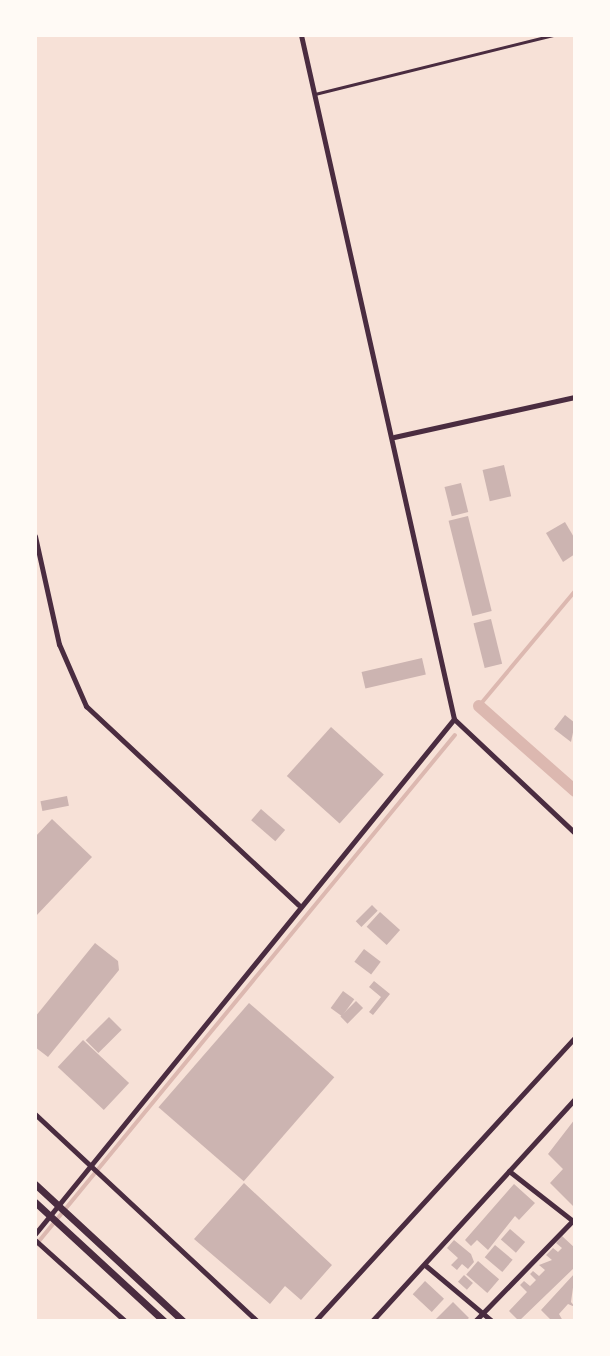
<!DOCTYPE html>
<style>
body{margin:0}
#map{position:relative;width:610px;height:1356px;overflow:hidden;background:#f7e1d7;font-family:Overpass,sans-serif}
div>[style]{position:absolute}
[style*='--x']{left:calc(var(--x)*1px);top:calc(var(--y)*1px);width:calc(var(--w)*1px);rotate:calc(var(--a)*1deg)}
.stream>*{height:3.5px;margin:-1.75px;padding:0 1.75px;transform-origin:1.75px;border-radius:1.75px;background:#dcb8b0}
.canal>*{height:12px;margin:-6px;padding:0 6px;transform-origin:6px;border-radius:6px;background:#dcb8b0}
.building>*{inset:0;background:#ccb4b1;transform-origin:0 0}
.service>*{height:2.5px;margin:-1.25px;padding:0 1.25px;transform-origin:1.25px;border-radius:1.25px;background:#4a2c40}
.minor>*{height:5px;margin:-2.5px;padding:0 2.5px;transform-origin:2.5px;border-radius:2.5px;background:#4a2c40}
.secondary>*{height:7px;margin:-3.5px;padding:0 3.5px;transform-origin:3.5px;border-radius:3.5px;background:#4a2c40}
span{translate:-50% -50%;white-space:nowrap;text-align:center;line-height:1.15;-webkit-text-stroke:5px #fffaf5;paint-order:stroke}
.frame{position:absolute;inset:0;border:37px solid #fffaf5;pointer-events:none}
</style>
<div id="map">
<div class="stream">
<div style="--x:479;--y:706;--w:150;--a:-50.1"></div>
<div style="--x:35;--y:1246;--w:661;--a:-50.58"></div>
</div>
<div class="canal">
<div style="--x:479;--y:706;--w:128;--a:41.5"></div>
</div>
<div class="building">
<div style="left:504px;top:465px;width:32px;height:22px;rotate:77deg"></div>
<div style="left:461px;top:483px;width:30px;height:17px;rotate:76deg"></div>
<div style="left:468px;top:516px;width:98px;height:20px;rotate:76deg"></div>
<div style="clip-path:polygon(565px 522px,575px 539px,575px 554px,563px 562px,546px 533px)"></div>
<div style="left:491px;top:619px;width:46px;height:18px;rotate:76deg"></div>
<div style="left:422px;top:658px;width:17px;height:62px;rotate:77deg"></div>
<div style="clip-path:polygon(565px 715px,575px 723px,571px 742px,554px 729px)"></div>
<div style="left:331px;top:727px;width:71px;height:66px;rotate:42deg"></div>
<div style="left:67px;top:796px;width:10px;height:27px;rotate:79deg"></div>
<div style="left:261px;top:809px;width:32px;height:15px;rotate:41deg"></div>
<div style="clip-path:polygon(52px 819px,92px 857px,35px 917px,35px 837px)"></div>
<div style="left:372px;top:905px;width:8px;height:23px;rotate:45deg"></div>
<div style="left:380px;top:912px;width:27px;height:20px;rotate:42deg"></div>
<div style="clip-path:polygon(95px 943px,118px 961px,119px 970px,48px 1057px,35px 1047px,35px 1017px)"></div>
<div style="left:364px;top:949px;width:21px;height:16px;rotate:37deg"></div>
<div style="clip-path:polygon(374px 981px,390px 994px,373px 1015px,369px 1012px,381px 997px,369px 987px)"></div>
<div style="left:343px;top:991px;width:14px;height:21px;rotate:36deg"></div>
<div style="left:356px;top:1001px;width:10px;height:22px;rotate:45deg"></div>
<div style="left:249px;top:1003px;width:113px;height:138px;rotate:41deg"></div>
<div style="left:109px;top:1017px;width:18px;height:33px;rotate:45deg"></div>
<div style="left:83px;top:1040px;width:63px;height:37px;rotate:43deg"></div>
<div style="clip-path:polygon(575px 1119px,575px 1204px,573px 1206px,550px 1183px,563px 1169px,548px 1154px)"></div>
<div style="clip-path:polygon(244px 1183px,332px 1265px,301px 1300px,285px 1286px,270px 1304px,194px 1239px)"></div>
<div style="clip-path:polygon(514px 1184px,535px 1203px,519px 1220px,515px 1216px,488px 1250px,477px 1240px,471px 1246px,465px 1240px)"></div>
<div style="left:510px;top:1229px;width:20px;height:14px;rotate:41deg"></div>
<div style="clip-path:polygon(562px 1236px,575px 1248px,575px 1267px,519px 1321px,509px 1311px,527px 1292px,520px 1285px,524px 1281px,530px 1286px,536px 1280px,530px 1274px,533px 1271px,539px 1276px,545px 1270px,539px 1265px,552px 1260px,546px 1255px,553px 1248px,558px 1252px,562px 1248px,556px 1243px)"></div>
<div style="clip-path:polygon(454px 1240px,471px 1254px,474px 1262px,468px 1269px,462px 1264px,457px 1270px,451px 1265px,458px 1258px,447px 1248px)"></div>
<div style="left:495px;top:1245px;width:23px;height:16px;rotate:40deg"></div>
<div style="left:478px;top:1261px;width:28px;height:18px;rotate:41deg"></div>
<div style="clip-path:polygon(575px 1273px,571px 1302px,575px 1307px,568px 1304px,559px 1314px,563px 1321px,552px 1321px,541px 1310px)"></div>
<div style="left:464px;top:1275px;width:12px;height:9px;rotate:42deg"></div>
<div style="left:425px;top:1281px;width:26px;height:18px;rotate:43deg"></div>
<div style="clip-path:polygon(453px 1302px,469px 1318px,465px 1321px,434px 1321px)"></div>
</div>
<div class="service">
<div style="--x:315;--y:94;--w:245;--a:-13.9"></div>
</div>
<div class="minor">
<div style="--x:301;--y:35;--w:701;--a:77.39"></div>
<div style="--x:454;--y:719;--w:166;--a:43.3"></div>
<div style="--x:394;--y:437;--w:185;--a:-12.5"></div>
<div style="--x:35;--y:536;--w:111;--a:77.5"></div>
<div style="--x:59;--y:644;--w:68;--a:66.5"></div>
<div style="--x:86;--y:706;--w:291;--a:43.1"></div>
<div style="--x:35;--y:1114;--w:304;--a:43"></div>
<div style="--x:509;--y:1171;--w:81;--a:38"></div>
<div style="--x:35;--y:1234;--w:664;--a:-50.87"></div>
<div style="--x:35;--y:1240;--w:121;--a:42"></div>
<div style="--x:425;--y:1265;--w:87;--a:39.9"></div>
<div style="--x:315;--y:1321;--w:385;--a:-47.5"></div>
<div style="--x:372;--y:1321;--w:301;--a:-47.6"></div>
<div style="--x:475;--y:1321;--w:144;--a:-45.8"></div>
</div>
<div class="secondary">
<div style="--x:35;--y:1184;--w:202;--a:42.8"></div>
<div style="--x:35;--y:1202;--w:176;--a:42.7"></div>
</div>
<div class="frame"></div>
</div>
